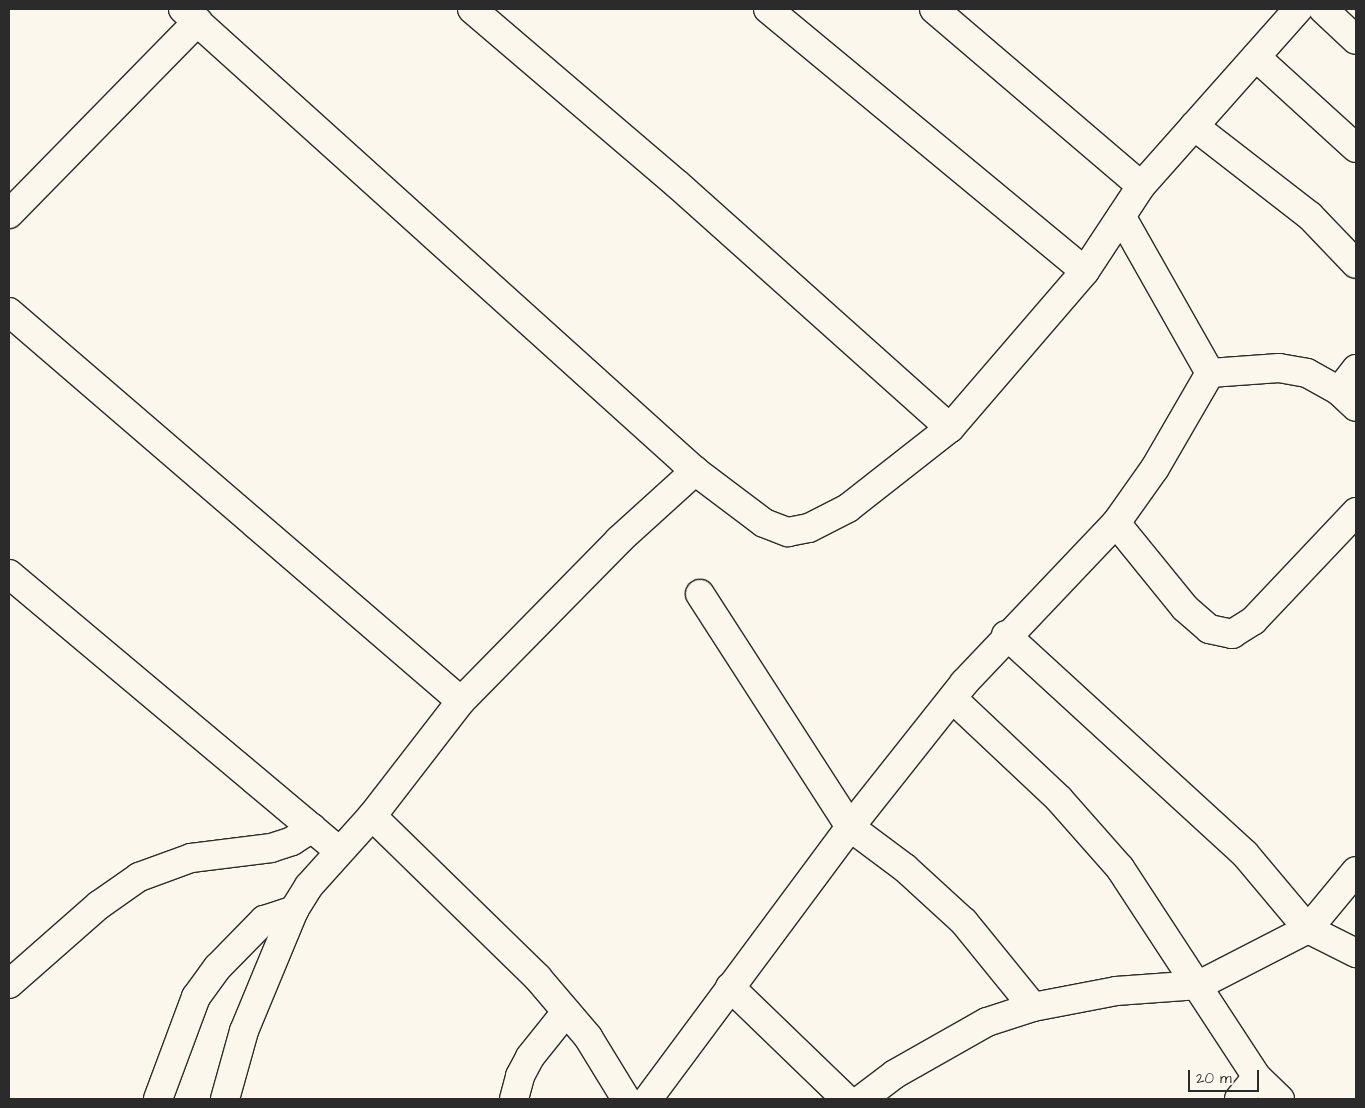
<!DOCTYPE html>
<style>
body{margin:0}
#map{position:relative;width:1365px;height:1108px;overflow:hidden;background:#fbf7ec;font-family:"Architects Daughter",sans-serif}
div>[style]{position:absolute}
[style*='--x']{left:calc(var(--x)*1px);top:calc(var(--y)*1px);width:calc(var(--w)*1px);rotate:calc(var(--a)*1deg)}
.roads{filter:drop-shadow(1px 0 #2b2b2b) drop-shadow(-1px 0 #2b2b2b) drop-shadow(0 1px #2b2b2b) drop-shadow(0 -1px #2b2b2b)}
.minor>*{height:28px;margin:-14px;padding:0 14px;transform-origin:14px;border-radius:14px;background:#fbf7ec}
span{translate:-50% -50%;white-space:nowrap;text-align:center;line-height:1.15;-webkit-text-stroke:4.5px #fbf7ec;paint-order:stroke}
.frame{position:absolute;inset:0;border:10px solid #2b2b2b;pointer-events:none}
.scale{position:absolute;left:1188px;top:1070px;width:71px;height:22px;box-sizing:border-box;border:2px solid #2b2b2b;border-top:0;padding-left:6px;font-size:15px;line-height:18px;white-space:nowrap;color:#2b2b2b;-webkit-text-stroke:4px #fbf7ec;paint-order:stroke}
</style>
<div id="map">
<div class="roads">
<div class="minor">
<div style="--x:183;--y:9;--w:690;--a:42.06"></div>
<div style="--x:695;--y:471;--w:86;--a:37"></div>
<div style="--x:764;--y:523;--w:26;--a:21"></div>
<div style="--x:788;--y:532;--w:21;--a:-11"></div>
<div style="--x:809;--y:528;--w:44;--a:-27.1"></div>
<div style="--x:848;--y:508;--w:130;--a:-38.1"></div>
<div style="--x:950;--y:428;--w:207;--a:-49.3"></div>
<div style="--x:1085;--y:271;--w:102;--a:-56.6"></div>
<div style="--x:1141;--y:186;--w:237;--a:-48.4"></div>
<div style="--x:472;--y:9;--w:270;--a:40.5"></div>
<div style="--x:677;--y:184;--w:366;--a:41.8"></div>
<div style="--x:768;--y:9;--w:411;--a:39.6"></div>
<div style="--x:934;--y:9;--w:272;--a:40.5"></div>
<div style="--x:1323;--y:9;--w:45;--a:43.2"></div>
<div style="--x:1256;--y:57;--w:135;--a:42.3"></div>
<div style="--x:1194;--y:126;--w:147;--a:37.8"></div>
<div style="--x:1310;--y:216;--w:66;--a:46.2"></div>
<div style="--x:9;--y:214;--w:270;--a:-45.6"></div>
<div style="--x:9;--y:312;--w:596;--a:40.72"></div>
<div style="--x:1210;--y:373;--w:69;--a:-4.1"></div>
<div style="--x:1279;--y:368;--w:28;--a:10"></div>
<div style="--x:1307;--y:373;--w:37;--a:29"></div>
<div style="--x:1339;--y:391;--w:23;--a:43"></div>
<div style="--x:1339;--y:391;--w:28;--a:-52"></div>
<div style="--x:1116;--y:523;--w:109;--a:50.9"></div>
<div style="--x:1185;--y:608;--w:32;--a:41"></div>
<div style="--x:1209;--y:629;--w:24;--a:12"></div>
<div style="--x:1232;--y:634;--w:25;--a:-32"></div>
<div style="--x:1253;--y:621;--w:150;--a:-46.6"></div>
<div style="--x:9;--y:574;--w:429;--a:40"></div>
<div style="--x:700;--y:594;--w:277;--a:57.2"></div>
<div style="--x:850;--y:827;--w:69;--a:36.7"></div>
<div style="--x:905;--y:868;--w:80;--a:42.5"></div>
<div style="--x:964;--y:922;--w:109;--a:50.9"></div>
<div style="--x:1006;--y:635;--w:324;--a:42.5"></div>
<div style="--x:1245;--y:854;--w:98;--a:50"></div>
<div style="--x:1308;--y:929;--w:54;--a:26.6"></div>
<div style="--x:953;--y:699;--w:146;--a:43.3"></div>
<div style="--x:1059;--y:799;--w:92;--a:48.5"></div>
<div style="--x:1120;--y:868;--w:250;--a:56.8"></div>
<div style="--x:1257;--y:1077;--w:32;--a:44"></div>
<div style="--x:372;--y:816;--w:231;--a:44.3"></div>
<div style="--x:537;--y:977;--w:79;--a:49.6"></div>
<div style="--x:588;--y:1037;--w:73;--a:58.5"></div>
<div style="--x:9;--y:984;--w:120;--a:-41.3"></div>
<div style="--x:99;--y:905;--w:49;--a:-35"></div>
<div style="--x:139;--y:877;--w:55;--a:-20.1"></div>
<div style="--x:191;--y:858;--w:81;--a:-7.1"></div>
<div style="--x:271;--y:848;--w:22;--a:-18"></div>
<div style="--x:292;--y:841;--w:24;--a:-33"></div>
<div style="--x:730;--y:987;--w:161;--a:44"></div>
<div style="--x:158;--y:1099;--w:109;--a:-69.6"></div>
<div style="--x:196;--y:997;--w:37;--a:-54"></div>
<div style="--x:218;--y:967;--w:66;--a:-45.6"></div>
<div style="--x:264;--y:920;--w:32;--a:-18"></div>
<div style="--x:225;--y:1099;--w:71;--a:-74.4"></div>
<div style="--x:244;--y:1031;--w:131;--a:-67.5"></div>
<div style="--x:294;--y:910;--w:28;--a:-58"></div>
<div style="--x:309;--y:886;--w:94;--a:-48"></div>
<div style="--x:372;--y:816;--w:145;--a:-52.3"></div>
<div style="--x:461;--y:701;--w:226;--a:-45.5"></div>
<div style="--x:619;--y:540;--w:103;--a:-42.2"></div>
<div style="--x:514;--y:1099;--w:24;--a:-75"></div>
<div style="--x:520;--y:1076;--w:21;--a:-62"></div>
<div style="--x:530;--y:1057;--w:58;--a:-51.3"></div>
<div style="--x:648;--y:1099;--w:339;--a:-53.4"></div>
<div style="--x:850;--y:827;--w:184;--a:-51.6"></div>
<div style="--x:964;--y:683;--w:221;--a:-46.5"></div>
<div style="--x:1116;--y:523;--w:67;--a:-54.7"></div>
<div style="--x:1155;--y:468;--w:110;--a:-59.9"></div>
<div style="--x:1210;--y:373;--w:180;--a:-119.5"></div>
<div style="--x:862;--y:1099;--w:41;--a:-37.1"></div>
<div style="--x:895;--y:1074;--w:106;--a:-29.5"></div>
<div style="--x:987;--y:1022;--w:48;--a:-18.1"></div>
<div style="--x:1033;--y:1007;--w:85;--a:-10.9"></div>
<div style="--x:1116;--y:991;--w:83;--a:-4.1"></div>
<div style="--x:1199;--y:985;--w:123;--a:-27.2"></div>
<div style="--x:1308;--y:929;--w:75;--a:-50.4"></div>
<div style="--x:1239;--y:1099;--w:28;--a:-51"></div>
</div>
</div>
<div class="frame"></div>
<div class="scale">20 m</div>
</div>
